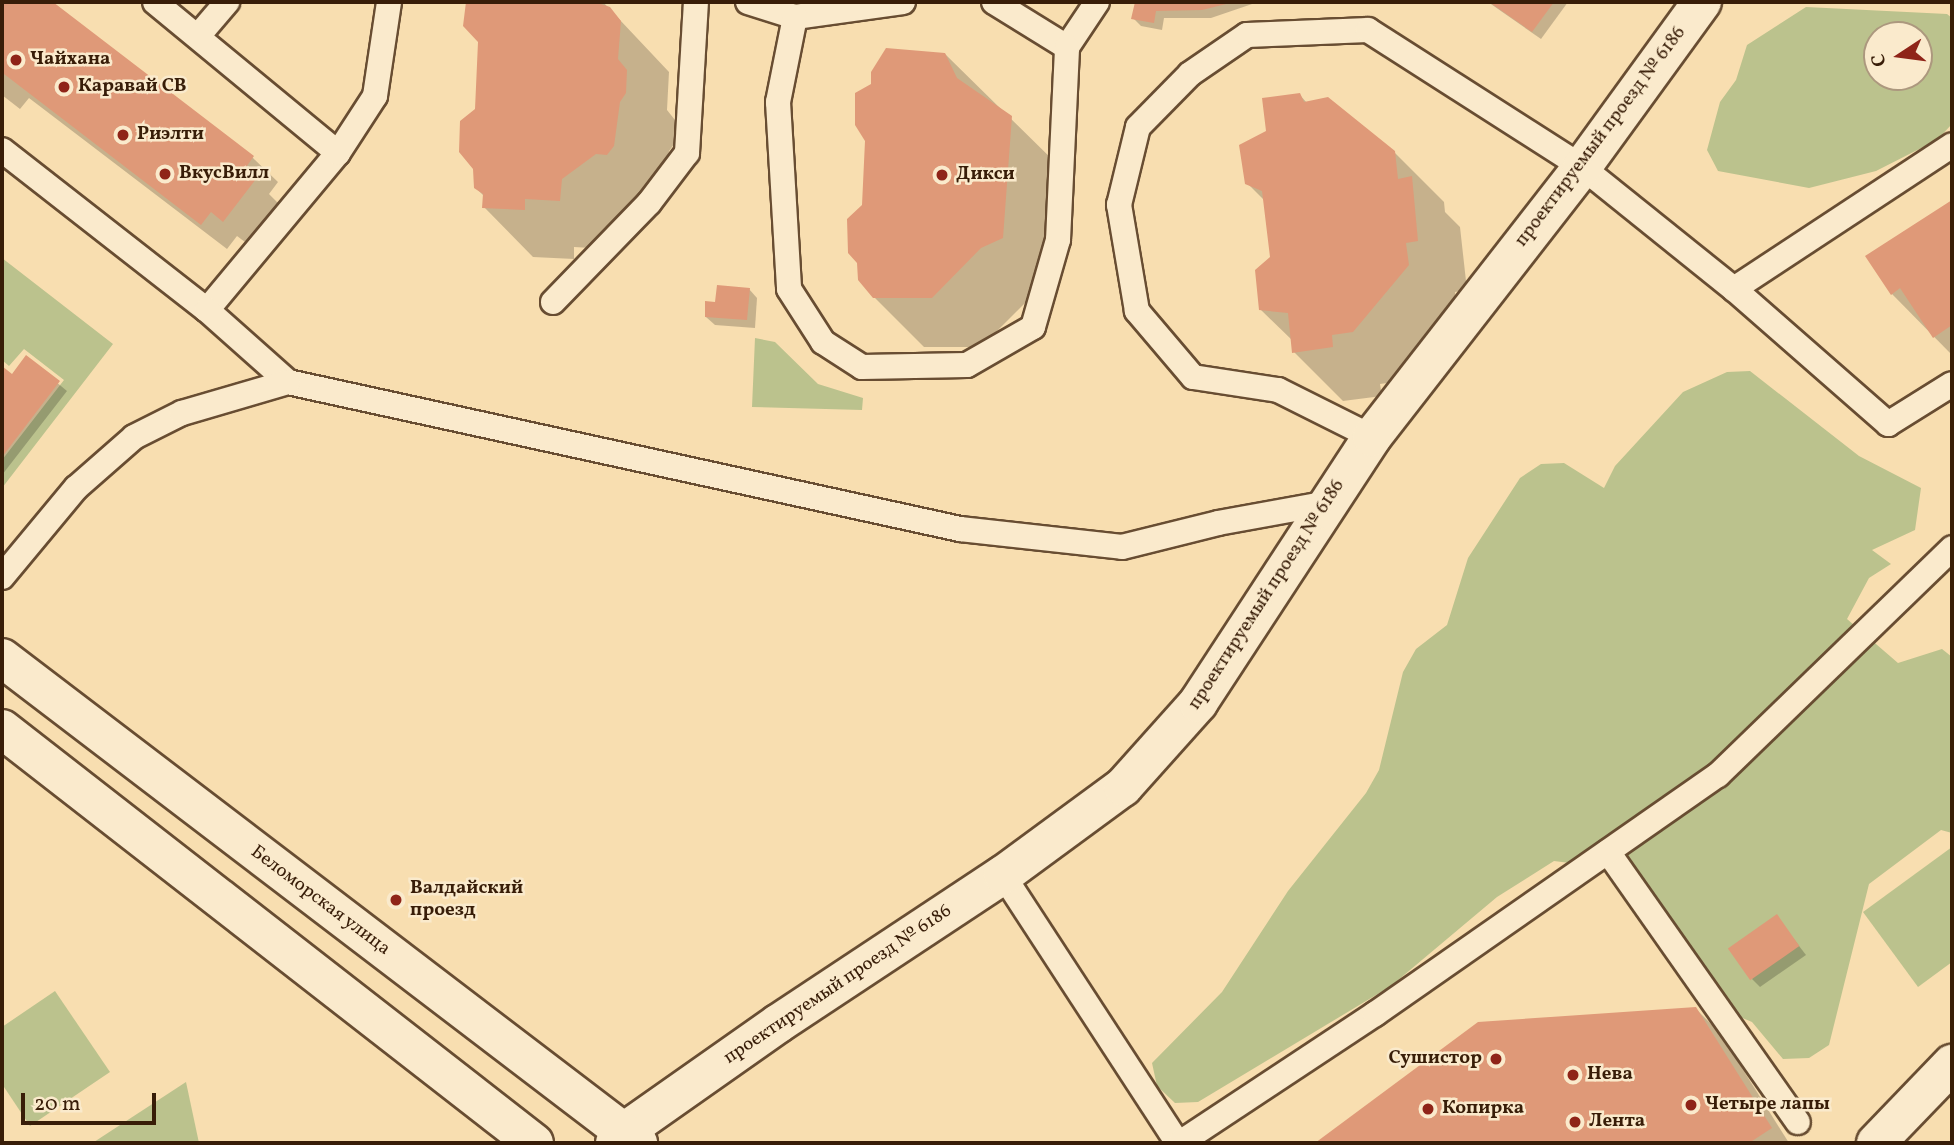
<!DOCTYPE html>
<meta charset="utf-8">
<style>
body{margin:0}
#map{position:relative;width:1954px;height:1145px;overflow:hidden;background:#f8deb0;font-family:Vollkorn,serif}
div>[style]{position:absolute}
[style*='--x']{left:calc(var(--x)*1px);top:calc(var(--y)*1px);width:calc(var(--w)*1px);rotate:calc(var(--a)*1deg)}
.green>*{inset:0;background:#bbc28d}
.shadow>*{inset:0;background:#0003}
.building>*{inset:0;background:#df9978;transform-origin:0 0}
.roads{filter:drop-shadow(2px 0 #684d32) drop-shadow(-2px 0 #684d32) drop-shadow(0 2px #684d32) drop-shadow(0 -2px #684d32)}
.lane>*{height:24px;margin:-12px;padding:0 12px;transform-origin:12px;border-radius:12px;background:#faeacc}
.street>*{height:38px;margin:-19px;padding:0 19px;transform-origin:19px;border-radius:19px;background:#faeacc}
.secondary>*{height:38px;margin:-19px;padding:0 19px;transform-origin:19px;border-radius:19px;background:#faeacc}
.dots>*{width:19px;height:19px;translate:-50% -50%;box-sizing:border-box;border:4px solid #faeacc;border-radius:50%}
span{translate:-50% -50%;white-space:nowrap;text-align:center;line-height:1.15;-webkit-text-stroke:5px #faeacc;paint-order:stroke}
.poi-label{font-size:19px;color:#381d08;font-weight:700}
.left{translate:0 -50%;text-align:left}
.right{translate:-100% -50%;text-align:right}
.street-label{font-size:19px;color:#381d08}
.frame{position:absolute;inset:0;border:4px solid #381d08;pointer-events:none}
.north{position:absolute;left:1863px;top:21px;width:70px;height:70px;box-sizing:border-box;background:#faeacc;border:2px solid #ac987e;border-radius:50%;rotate:257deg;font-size:19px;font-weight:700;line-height:28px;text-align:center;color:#381d08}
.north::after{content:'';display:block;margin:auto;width:24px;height:32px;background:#8f2418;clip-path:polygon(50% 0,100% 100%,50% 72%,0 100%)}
.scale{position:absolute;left:21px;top:1093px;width:135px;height:32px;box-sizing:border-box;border:4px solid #381d08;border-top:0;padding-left:9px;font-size:21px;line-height:24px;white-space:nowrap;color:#381d08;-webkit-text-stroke:5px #faeacc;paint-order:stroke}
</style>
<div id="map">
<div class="green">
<div style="clip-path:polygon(evenodd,1806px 7px,1947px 14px,1952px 18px,1952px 124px,1937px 140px,1876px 171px,1809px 188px,1718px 171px,1707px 150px,1720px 102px,1736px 80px,1747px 45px,1806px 7px,1877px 35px,1919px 35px,1919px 77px,1877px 77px,1877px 35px)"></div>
<div style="clip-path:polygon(2px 258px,113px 344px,2px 488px,2px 460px,64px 380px,24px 349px,9px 366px,2px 360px)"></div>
<div style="clip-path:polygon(755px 338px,775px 342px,818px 384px,863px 398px,862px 410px,752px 407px)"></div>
<div style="clip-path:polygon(1750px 371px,1859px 456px,1921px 488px,1915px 530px,1872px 550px,1891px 564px,1869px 578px,1847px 619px,1898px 663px,1942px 649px,1952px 657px,1952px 833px,1941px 830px,1869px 884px,1829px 1045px,1809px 1058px,1783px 1059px,1752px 1022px,1709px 1004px,1617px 869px,1554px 861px,1497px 897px,1391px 986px,1198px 1102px,1175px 1103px,1157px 1086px,1152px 1063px,1222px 992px,1288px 891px,1366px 793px,1379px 770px,1403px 672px,1416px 649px,1447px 625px,1468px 558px,1520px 478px,1541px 464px,1564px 463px,1604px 488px,1615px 466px,1683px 392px,1727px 372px)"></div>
<div style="clip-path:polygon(1952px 847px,1952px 962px,1918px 987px,1863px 912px)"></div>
<div style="clip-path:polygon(55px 991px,110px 1072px,30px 1126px,2px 1084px,2px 1027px)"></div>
<div style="clip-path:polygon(186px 1082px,199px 1143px,95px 1143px,94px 1142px)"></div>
</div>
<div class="shadow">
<div style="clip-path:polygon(2px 2px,51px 2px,253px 158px,278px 182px,269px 194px,280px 205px,249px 245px,237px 236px,227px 249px,29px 98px,20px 109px,2px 95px)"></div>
<div style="clip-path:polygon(467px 2px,603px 2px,669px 72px,667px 110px,675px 120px,675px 143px,669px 151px,663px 196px,608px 249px,574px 247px,574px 259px,533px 257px,484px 207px,485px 197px,476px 188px,479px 41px,464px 26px)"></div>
<div style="clip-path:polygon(1137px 2px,1258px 2px,1211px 18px,1164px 18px,1162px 30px,1141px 26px,1133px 18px)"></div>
<div style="clip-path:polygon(1488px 2px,1568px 2px,1541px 39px)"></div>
<div style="clip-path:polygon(945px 54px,1060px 167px,1052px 287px,1031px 297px,981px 347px,924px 347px,874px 297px,864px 206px)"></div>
<div style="clip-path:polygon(1299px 94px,1307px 103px,1394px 152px,1444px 202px,1445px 212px,1460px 227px,1467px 290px,1455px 292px,1458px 315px,1402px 381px,1380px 384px,1382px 396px,1343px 401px,1294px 352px,1293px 341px,1261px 310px,1272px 258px,1265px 201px,1247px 183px,1267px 132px)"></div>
<div style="clip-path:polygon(1952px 202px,1952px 355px,1892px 294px,1868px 257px)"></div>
<div style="clip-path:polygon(749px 289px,757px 298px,755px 328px,715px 325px,706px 317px,717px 303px)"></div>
<div style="clip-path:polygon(26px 357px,67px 391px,2px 475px,2px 368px,12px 376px)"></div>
<div style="clip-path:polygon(1776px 916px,1806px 955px,1760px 987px,1752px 979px)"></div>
<div style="clip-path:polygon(1695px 1008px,1720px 1033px,1789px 1143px,1318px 1143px,1479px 1024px)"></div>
</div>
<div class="building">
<div style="clip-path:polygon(2px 2px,53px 2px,254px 156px,244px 170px,256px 179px,223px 222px,211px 212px,201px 225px,4px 74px,2px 77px)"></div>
<div style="clip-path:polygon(466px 2px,595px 2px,610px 7px,621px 21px,618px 59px,627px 70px,626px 93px,620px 102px,614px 146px,607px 155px,596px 154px,562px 179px,560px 201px,525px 199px,525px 210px,482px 208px,483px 194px,474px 188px,473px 169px,459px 152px,460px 121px,475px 109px,478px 42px,463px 26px)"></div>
<div style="clip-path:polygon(1135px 2px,1230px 2px,1230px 3px,1202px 10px,1156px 11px,1154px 23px,1131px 19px)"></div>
<div style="clip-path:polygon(1489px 2px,1554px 2px,1532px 32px)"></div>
<div style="clip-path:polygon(886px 48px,945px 53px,957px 78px,1012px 116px,1003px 238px,981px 248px,932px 298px,873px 298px,858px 280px,857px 263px,848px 253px,847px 219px,862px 205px,865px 141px,855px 125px,855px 93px,871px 84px,871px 72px)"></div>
<div style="clip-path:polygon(1300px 93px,1304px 102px,1328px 97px,1395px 151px,1398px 179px,1412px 176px,1418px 241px,1406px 243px,1409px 265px,1353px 332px,1332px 335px,1333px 347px,1292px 353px,1288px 313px,1259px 310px,1255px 270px,1270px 257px,1262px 191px,1245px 184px,1239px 145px,1266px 131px,1262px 98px)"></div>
<div style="clip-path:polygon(1952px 200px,1952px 325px,1933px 338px,1900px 288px,1891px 295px,1865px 256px)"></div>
<div style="clip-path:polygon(717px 285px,750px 288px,747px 320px,705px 317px,705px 301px,715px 302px)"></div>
<div style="clip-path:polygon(26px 355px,60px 381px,2px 457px,2px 366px,12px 374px)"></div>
<div style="left:1777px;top:914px;width:39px;height:60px;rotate:55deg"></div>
<div style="clip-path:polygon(1696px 1007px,1772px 1128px,1749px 1143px,1315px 1143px,1478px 1022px)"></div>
</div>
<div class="roads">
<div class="lane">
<div style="--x:748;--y:2;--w:49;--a:17.7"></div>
<div style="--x:795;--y:17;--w:109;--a:-7.9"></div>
<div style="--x:994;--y:2;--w:86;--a:31.7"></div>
<div style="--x:1067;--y:47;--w:54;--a:-56.3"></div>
<div style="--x:795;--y:17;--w:87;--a:101.3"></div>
<div style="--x:778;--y:102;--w:187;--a:86.6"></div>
<div style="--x:789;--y:289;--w:63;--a:57.3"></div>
<div style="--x:823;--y:342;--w:46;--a:32.7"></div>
<div style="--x:862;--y:367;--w:105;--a:-1.1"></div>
<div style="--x:967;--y:365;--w:76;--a:-29.9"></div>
<div style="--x:1033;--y:327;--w:91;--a:-74"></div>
<div style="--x:1058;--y:240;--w:193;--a:-87.3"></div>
<div style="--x:198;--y:36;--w:45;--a:-49.5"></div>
<div style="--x:2;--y:150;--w:260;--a:38"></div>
<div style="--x:207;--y:310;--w:204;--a:-50.2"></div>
<div style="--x:338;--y:153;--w:237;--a:-140.5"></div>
<div style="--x:338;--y:153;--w:68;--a:-57"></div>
<div style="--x:375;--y:96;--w:95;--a:-81.5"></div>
<div style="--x:1734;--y:289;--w:261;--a:-33.4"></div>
<div style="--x:553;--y:302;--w:138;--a:-45.9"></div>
<div style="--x:649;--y:203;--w:63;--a:-52.8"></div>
<div style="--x:687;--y:153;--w:151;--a:-86.6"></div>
<div style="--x:207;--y:310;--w:108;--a:41.6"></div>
<div style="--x:288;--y:382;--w:688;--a:12.34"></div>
<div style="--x:960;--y:529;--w:163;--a:6.3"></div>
<div style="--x:1122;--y:547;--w:99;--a:-14"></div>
<div style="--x:1218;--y:523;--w:112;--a:-10.3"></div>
<div style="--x:1372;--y:437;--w:105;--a:-153.4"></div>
<div style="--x:1278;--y:390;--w:86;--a:-171.3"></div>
<div style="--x:1193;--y:377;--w:87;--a:-130.3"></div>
<div style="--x:1137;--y:311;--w:108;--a:-99.6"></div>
<div style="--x:1119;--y:205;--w:80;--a:-76.3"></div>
<div style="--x:1138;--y:127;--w:74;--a:-45.5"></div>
<div style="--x:1190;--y:74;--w:69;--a:-34.4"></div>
<div style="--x:1247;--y:35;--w:121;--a:-2.4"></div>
<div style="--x:1368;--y:30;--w:254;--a:32.6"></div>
<div style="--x:1582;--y:167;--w:195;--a:38.8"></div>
<div style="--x:1734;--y:289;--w:205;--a:41.2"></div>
<div style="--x:1888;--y:424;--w:75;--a:-32"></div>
<div style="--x:2;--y:577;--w:116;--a:-50.3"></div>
<div style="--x:76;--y:488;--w:77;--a:-41.3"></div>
<div style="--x:134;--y:437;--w:54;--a:-26.6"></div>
<div style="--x:182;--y:413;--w:110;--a:-16.3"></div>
<div style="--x:1608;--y:852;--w:330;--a:54.9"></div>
<div style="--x:1003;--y:875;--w:320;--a:56.9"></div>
<div style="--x:1180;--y:1143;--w:234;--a:-33.5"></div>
<div style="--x:1375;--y:1014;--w:418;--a:-34.9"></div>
<div style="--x:1718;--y:775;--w:326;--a:-44.1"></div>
</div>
<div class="street">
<div style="--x:615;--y:1143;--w:14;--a:-51"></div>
<div style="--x:624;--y:1132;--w:189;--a:-35.1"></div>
<div style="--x:779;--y:1023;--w:268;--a:-33.5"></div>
<div style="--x:1003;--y:875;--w:149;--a:-36.3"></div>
<div style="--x:1123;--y:787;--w:113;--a:-48.2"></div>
<div style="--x:1198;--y:703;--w:318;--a:-56.8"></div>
<div style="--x:1372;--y:437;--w:342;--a:-52.1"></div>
<div style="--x:1582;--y:167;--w:204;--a:-54"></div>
<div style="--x:1876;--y:1143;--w:110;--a:-46.1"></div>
</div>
<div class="secondary">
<div style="--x:2;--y:658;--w:800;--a:37.33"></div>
<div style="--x:2;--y:729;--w:674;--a:37.89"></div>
</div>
</div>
<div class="dots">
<div style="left:16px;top:60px;background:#8f2418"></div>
<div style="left:64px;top:87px;background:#8f2418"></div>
<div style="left:123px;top:135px;background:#8f2418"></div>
<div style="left:165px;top:174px;background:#8f2418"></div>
<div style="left:942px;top:175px;background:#8f2418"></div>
<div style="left:396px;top:900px;background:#8f2418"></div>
<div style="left:1496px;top:1059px;background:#8f2418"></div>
<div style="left:1573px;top:1075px;background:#8f2418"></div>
<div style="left:1691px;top:1105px;background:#8f2418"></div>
<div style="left:1428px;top:1109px;background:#8f2418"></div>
<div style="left:1575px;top:1122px;background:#8f2418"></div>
</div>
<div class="poi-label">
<span class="left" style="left:30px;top:60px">Чайхана</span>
<span class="left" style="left:78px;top:87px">Каравай СВ</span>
<span class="left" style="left:137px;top:135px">Риэлти</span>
<span class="left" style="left:179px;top:174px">ВкусВилл</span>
<span class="left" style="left:956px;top:175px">Дикси</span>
<span class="left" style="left:410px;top:900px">Валдайский<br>проезд</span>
<span class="right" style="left:1482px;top:1059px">Сушистор</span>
<span class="left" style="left:1587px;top:1075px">Нева</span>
<span class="left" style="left:1705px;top:1105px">Четыре лапы</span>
<span class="left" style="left:1442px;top:1109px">Копирка</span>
<span class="left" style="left:1589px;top:1122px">Лента</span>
</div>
<div class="street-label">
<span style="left:1601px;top:137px;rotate:-53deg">проектируемый проезд № 6186</span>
<span style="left:1267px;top:595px;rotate:-57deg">проектируемый проезд № 6186</span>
<span style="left:320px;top:901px;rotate:37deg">Беломорская улица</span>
<span style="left:838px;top:985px;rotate:-34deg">проектируемый проезд № 6186</span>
</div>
<div class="frame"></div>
<div class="north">С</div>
<div class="scale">20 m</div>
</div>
